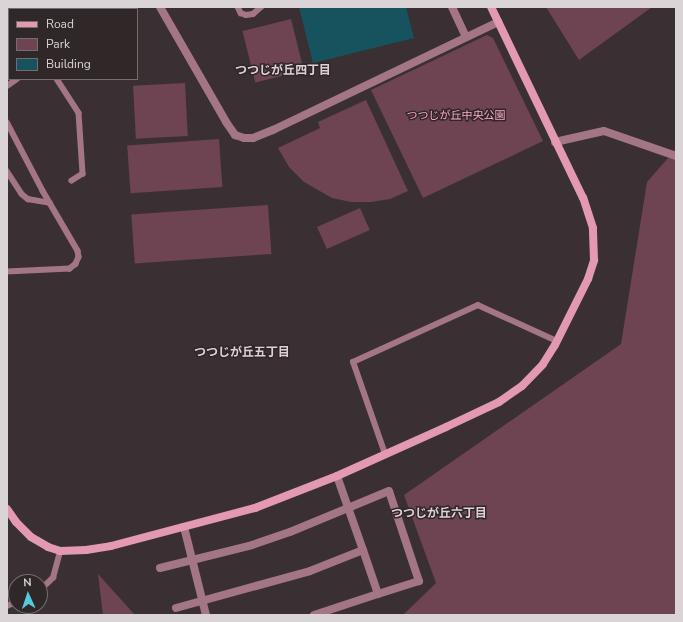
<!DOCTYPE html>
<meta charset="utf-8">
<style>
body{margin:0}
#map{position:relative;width:683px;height:622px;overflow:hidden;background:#3a3033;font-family:"Nunito Sans","Noto Sans JP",sans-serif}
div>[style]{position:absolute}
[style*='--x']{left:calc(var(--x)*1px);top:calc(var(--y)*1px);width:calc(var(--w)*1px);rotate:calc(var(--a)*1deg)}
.green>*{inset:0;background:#6e4352;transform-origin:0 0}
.building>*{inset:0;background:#16535e}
.lane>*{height:5.5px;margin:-2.75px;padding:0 2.75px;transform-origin:2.75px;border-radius:2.75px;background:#a47584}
.street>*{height:8px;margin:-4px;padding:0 4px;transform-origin:4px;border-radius:4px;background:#a47584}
.secondary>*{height:8px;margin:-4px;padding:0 4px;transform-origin:4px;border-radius:4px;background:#e399b2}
span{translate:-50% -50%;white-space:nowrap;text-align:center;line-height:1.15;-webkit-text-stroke:3px #302729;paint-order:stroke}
.park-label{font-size:11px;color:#fda6c4}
.neighbourhood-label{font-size:12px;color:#ddd1d5;font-weight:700}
.frame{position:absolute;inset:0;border:8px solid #dad4d6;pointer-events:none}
.legend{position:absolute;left:8px;top:8px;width:130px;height:72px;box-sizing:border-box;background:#302729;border:1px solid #746c6e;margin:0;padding:5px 7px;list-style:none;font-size:12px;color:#dad4d6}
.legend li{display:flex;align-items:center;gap:8px;height:20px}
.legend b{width:20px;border:1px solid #746c6e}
.north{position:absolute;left:8px;top:574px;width:40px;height:40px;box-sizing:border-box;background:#302729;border:1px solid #746c6e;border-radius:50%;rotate:357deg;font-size:11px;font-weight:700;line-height:16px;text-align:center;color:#dad4d6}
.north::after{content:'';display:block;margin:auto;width:14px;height:18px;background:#55cadf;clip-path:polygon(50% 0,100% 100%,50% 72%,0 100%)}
</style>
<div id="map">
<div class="green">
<div style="clip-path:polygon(546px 7px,652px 7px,579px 60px)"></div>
<div style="left:291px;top:19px;width:53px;height:50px;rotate:76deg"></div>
<div style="clip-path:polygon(487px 35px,493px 38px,543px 141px,423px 198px,371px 90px)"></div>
<div style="left:185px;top:83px;width:53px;height:52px;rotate:87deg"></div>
<div style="clip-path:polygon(366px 100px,408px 191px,390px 199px,371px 202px,351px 202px,332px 198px,304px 182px,289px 167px,278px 148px,320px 128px,318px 122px)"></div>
<div style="left:219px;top:139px;width:48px;height:92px;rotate:86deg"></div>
<div style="clip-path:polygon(676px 149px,676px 615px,403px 615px,436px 583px,404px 495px,621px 344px,647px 182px)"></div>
<div style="left:268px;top:205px;width:49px;height:137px;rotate:86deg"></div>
<div style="left:360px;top:208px;width:24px;height:47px;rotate:66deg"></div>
<div style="clip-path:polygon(98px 574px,135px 615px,103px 615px)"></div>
</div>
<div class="building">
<div style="clip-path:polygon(299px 7px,406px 7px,414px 38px,313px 63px)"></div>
</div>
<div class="lane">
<div style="--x:238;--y:7;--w:7;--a:63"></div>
<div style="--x:241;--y:13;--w:5;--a:22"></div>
<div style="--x:246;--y:15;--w:7;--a:-8"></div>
<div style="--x:253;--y:14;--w:11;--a:-41"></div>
<div style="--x:57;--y:79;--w:40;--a:57.1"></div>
<div style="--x:79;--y:113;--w:61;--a:86.2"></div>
<div style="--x:83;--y:174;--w:13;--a:148"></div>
<div style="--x:7;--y:86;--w:12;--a:-35"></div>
<div style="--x:7;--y:122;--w:78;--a:62.4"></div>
<div style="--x:43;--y:191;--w:69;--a:59.7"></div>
<div style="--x:78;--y:251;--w:6;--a:81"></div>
<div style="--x:79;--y:257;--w:8;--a:113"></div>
<div style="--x:76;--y:264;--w:8;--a:140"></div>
<div style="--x:70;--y:269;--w:63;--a:177.3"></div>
<div style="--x:7;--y:171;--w:27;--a:57"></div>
<div style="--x:22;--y:194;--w:8;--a:40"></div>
<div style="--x:28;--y:199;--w:22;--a:10"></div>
<div style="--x:385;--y:454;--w:97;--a:-109.2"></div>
<div style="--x:353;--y:362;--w:137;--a:-24.5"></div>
<div style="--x:478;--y:305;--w:87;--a:24.5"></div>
<div style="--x:40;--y:590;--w:18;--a:-43"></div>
<div style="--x:53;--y:578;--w:28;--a:-75"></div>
<div style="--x:7;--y:606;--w:10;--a:-24"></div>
</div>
<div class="street">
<div style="--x:16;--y:7;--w:2;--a:90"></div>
<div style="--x:53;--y:7;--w:2;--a:90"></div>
<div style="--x:160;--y:7;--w:133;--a:60.1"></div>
<div style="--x:226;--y:122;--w:16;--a:55"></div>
<div style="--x:235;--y:135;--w:9;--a:18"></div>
<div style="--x:244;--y:138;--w:9;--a:0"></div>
<div style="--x:253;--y:138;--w:22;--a:-22"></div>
<div style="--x:273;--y:130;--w:250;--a:-25.6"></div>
<div style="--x:452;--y:7;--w:33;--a:65"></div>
<div style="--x:7;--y:49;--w:2;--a:-27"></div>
<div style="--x:555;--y:142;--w:50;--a:-12.7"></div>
<div style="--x:604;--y:131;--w:76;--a:19.1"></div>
<div style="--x:184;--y:527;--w:91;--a:76"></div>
<div style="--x:160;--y:568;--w:95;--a:-14"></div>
<div style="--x:252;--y:545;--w:40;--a:-18.9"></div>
<div style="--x:290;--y:532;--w:107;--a:-22.5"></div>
<div style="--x:389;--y:491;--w:95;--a:71.6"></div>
<div style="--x:419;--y:581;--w:43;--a:162.4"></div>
<div style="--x:378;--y:594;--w:46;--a:-108.8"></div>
<div style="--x:176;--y:608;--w:139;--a:-15.4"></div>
<div style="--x:310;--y:571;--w:57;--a:-21.6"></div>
<div style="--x:363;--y:550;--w:78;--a:-109.4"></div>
<div style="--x:314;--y:615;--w:67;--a:-18.2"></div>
</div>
<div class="secondary">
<div style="--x:7;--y:509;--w:16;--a:55"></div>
<div style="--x:16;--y:522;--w:21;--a:45"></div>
<div style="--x:31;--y:537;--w:20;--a:30"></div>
<div style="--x:48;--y:547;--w:13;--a:18"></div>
<div style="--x:60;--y:551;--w:26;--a:-2"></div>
<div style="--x:86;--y:550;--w:25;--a:-9"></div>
<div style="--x:111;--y:546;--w:149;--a:-14.8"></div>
<div style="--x:255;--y:508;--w:88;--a:-21.3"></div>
<div style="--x:337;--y:476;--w:120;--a:-24.2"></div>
<div style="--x:446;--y:427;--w:59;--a:-25.3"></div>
<div style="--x:499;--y:402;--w:28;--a:-35"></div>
<div style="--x:522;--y:386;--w:30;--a:-46"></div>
<div style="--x:543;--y:364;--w:22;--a:-58"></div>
<div style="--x:555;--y:345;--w:74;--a:-63.4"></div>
<div style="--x:588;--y:279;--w:20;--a:-72"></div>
<div style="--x:594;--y:260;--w:32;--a:-92"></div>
<div style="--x:593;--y:228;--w:32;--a:-108"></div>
<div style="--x:583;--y:198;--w:212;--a:-115.7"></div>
</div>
<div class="park-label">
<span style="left:456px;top:116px">つつじが丘中央公園</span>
</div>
<div class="neighbourhood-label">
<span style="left:283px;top:71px">つつじが丘四丁目</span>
<span style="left:242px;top:353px">つつじが丘五丁目</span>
<span style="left:439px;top:514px">つつじが丘六丁目</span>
</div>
<div class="frame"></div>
<ul class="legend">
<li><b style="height:5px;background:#e399b2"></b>Road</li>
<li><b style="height:11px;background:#6e4352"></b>Park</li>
<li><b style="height:11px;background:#16535e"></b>Building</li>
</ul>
<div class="north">N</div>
</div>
